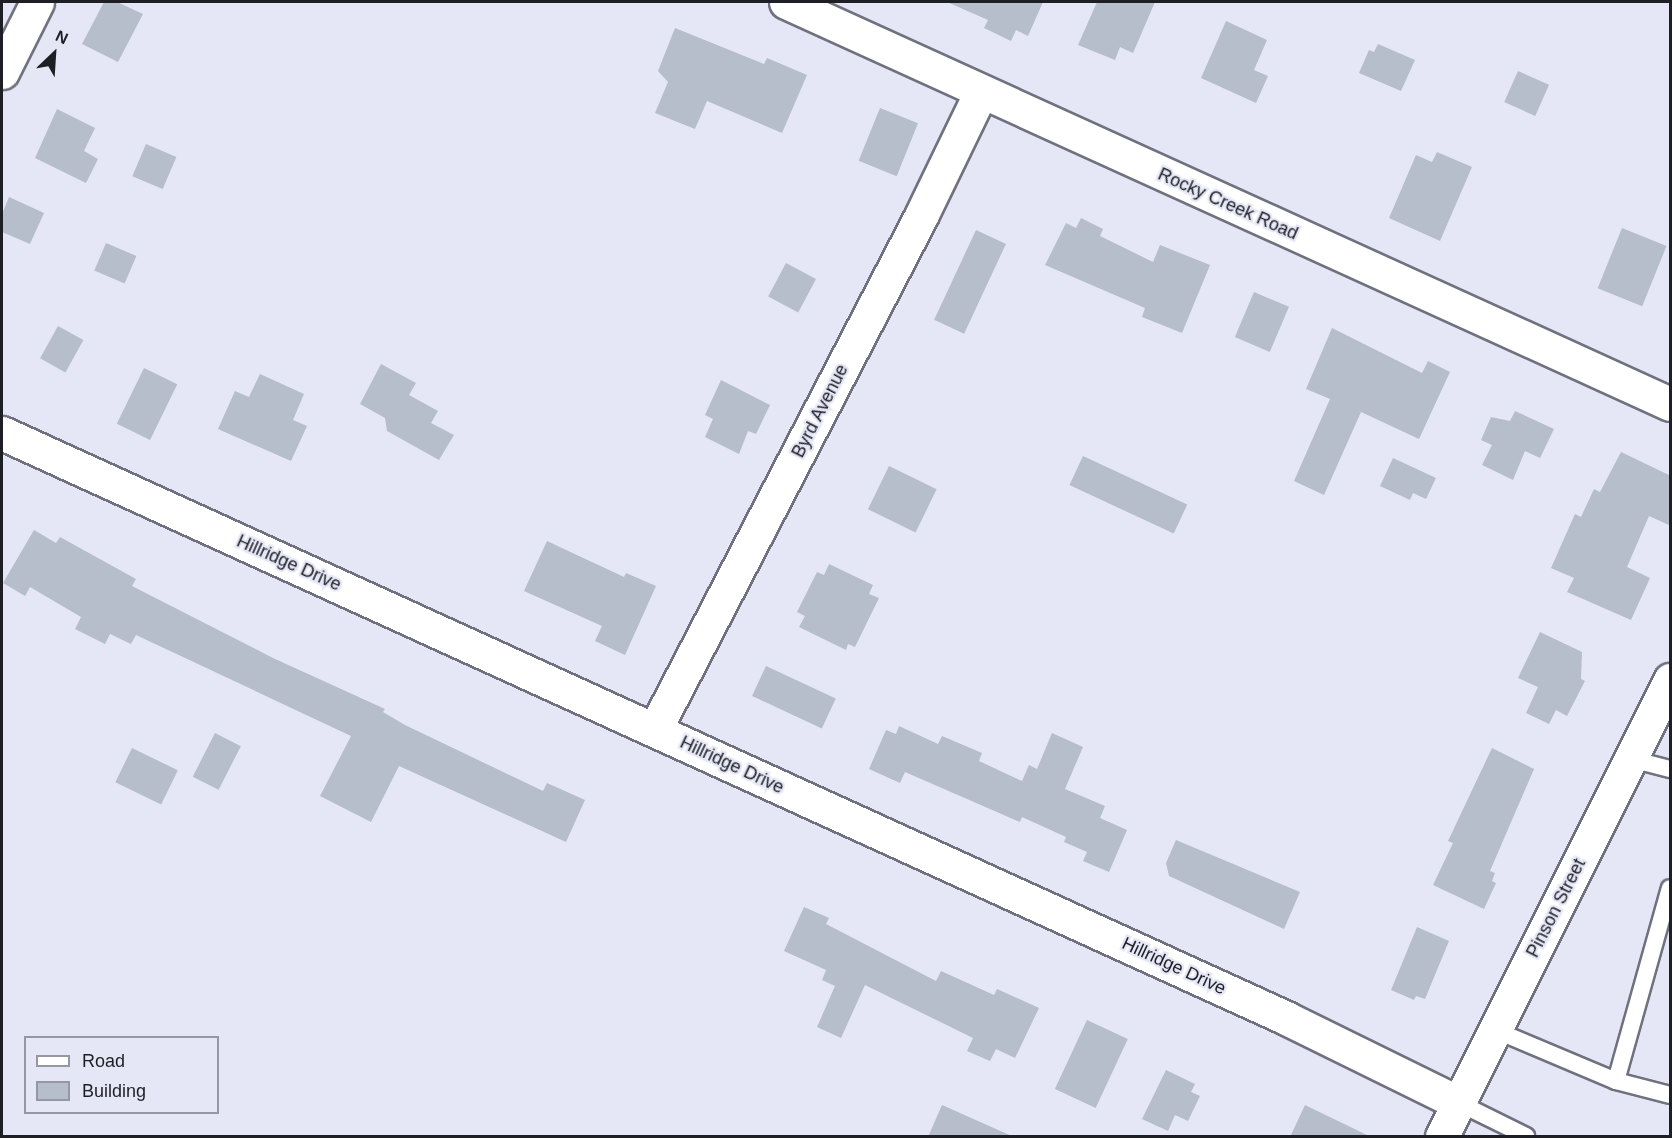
<!DOCTYPE html>
<style>
body{margin:0}
#map{position:relative;width:1672px;height:1138px;overflow:hidden;background:#e5e7f6;font-family:Helvetica,sans-serif}
div>[style]{position:absolute}
[style*='--x']{left:calc(var(--x)*1px);top:calc(var(--y)*1px);width:calc(var(--w)*1px);rotate:calc(var(--a)*1deg)}
.building>*{inset:0;background:#b5beca;transform-origin:0 0}
.roads{filter:drop-shadow(2px 0 #6f717e) drop-shadow(-2px 0 #6f717e) drop-shadow(0 2px #6f717e) drop-shadow(0 -2px #6f717e)}
.service>*{height:16px;margin:-8px;padding:0 8px;transform-origin:8px;border-radius:8px;background:#fff}
.minor>*{height:33px;margin:-16.5px;padding:0 16.5px;transform-origin:16.5px;border-radius:16.5px;background:#fff}
.tertiary>*{height:33px;margin:-16.5px;padding:0 16.5px;transform-origin:16.5px;border-radius:16.5px;background:#fff}
span{translate:-50% -50%;white-space:nowrap;text-align:center;line-height:1.15;-webkit-text-stroke:4.5px #e5e7f6;paint-order:stroke}
.street-label{font-size:18px;color:#1e1f24}
.frame{position:absolute;inset:0;border:3px solid #1e1f24;pointer-events:none}
.legend{position:absolute;left:24px;top:1036px;width:195px;height:78px;box-sizing:border-box;background:#e5e7f6;border:2px solid #9597a2;margin:0;padding:8px 10px;list-style:none;font-size:18px;color:#1e1f24}
.legend li{display:flex;align-items:center;gap:12px;height:30px}
.legend b{width:30px;border:2px solid #9597a2}
.north{position:absolute;left:24px;top:24px;width:60px;height:60px;-webkit-text-stroke:4px #e5e7f6;paint-order:stroke;rotate:25deg;font-size:16px;font-weight:700;line-height:24px;text-align:center;color:#1e1f24}
.north::after{content:'';display:block;margin:auto;width:21px;height:27px;background:#1e1f24;clip-path:polygon(50% 0,100% 100%,50% 72%,0 100%)}
</style>
<div id="map">
<div class="building">
<div style="clip-path:polygon(104px 2px,117px 2px,143px 14px,118px 62px,82px 44px)"></div>
<div style="clip-path:polygon(947px 2px,1043px 2px,1028px 36px,1016px 30px,1011px 41px,984px 28px,988px 20px)"></div>
<div style="clip-path:polygon(1097px 2px,1155px 2px,1133px 53px,1120px 47px,1115px 60px,1078px 45px)"></div>
<div style="clip-path:polygon(1226px 21px,1267px 40px,1254px 70px,1268px 76px,1256px 103px,1201px 78px)"></div>
<div style="clip-path:polygon(675px 28px,764px 64px,767px 58px,807px 75px,782px 133px,707px 101px,695px 129px,655px 113px,668px 82px,658px 71px)"></div>
<div style="clip-path:polygon(1378px 44px,1415px 60px,1401px 91px,1359px 73px,1369px 50px,1374px 52px)"></div>
<div style="left:1518px;top:71px;width:34px;height:34px;rotate:24deg"></div>
<div style="left:880px;top:108px;width:41px;height:57px;rotate:22deg"></div>
<div style="clip-path:polygon(57px 109px,95px 128px,84px 151px,98px 159px,86px 183px,35px 158px)"></div>
<div style="left:146px;top:144px;width:33px;height:35px;rotate:23deg"></div>
<div style="clip-path:polygon(1437px 152px,1472px 167px,1440px 241px,1389px 218px,1416px 155px,1432px 162px)"></div>
<div style="clip-path:polygon(9px 197px,44px 213px,30px 244px,2px 232px,2px 214px)"></div>
<div style="clip-path:polygon(1081px 218px,1103px 229px,1100px 236px,1153px 262px,1160px 245px,1210px 265px,1182px 333px,1142px 317px,1145px 308px,1045px 265px,1066px 223px,1076px 228px)"></div>
<div style="left:1622px;top:228px;width:48px;height:65px;rotate:22deg"></div>
<div style="left:976px;top:230px;width:33px;height:99px;rotate:25deg"></div>
<div style="left:106px;top:243px;width:33px;height:30px;rotate:23deg"></div>
<div style="left:786px;top:263px;width:34px;height:38px;rotate:28deg"></div>
<div style="left:1254px;top:292px;width:38px;height:49px;rotate:23deg"></div>
<div style="left:58px;top:326px;width:29px;height:37px;rotate:29deg"></div>
<div style="clip-path:polygon(1332px 328px,1422px 373px,1428px 361px,1450px 372px,1419px 439px,1361px 412px,1324px 495px,1294px 481px,1330px 399px,1306px 389px)"></div>
<div style="clip-path:polygon(381px 364px,416px 383px,409px 395px,438px 411px,431px 423px,454px 435px,439px 460px,387px 431px,385px 418px,360px 404px)"></div>
<div style="left:144px;top:368px;width:37px;height:62px;rotate:26deg"></div>
<div style="clip-path:polygon(260px 374px,304px 394px,293px 420px,307px 426px,291px 461px,218px 429px,235px 391px,249px 397px)"></div>
<div style="clip-path:polygon(721px 380px,770px 405px,756px 434px,748px 431px,739px 454px,705px 437px,713px 419px,705px 415px)"></div>
<div style="clip-path:polygon(1515px 411px,1554px 429px,1540px 458px,1525px 451px,1513px 480px,1482px 465px,1492px 445px,1481px 440px,1491px 417px,1510px 421px)"></div>
<div style="clip-path:polygon(1621px 452px,1671px 476px,1671px 526px,1649px 516px,1627px 567px,1650px 578px,1631px 620px,1567px 592px,1574px 578px,1551px 568px,1575px 514px,1581px 517px,1594px 489px,1600px 492px)"></div>
<div style="left:1083px;top:456px;width:115px;height:32px;rotate:25deg"></div>
<div style="clip-path:polygon(1393px 458px,1436px 478px,1426px 499px,1413px 493px,1410px 500px,1380px 486px)"></div>
<div style="left:889px;top:466px;width:53px;height:48px;rotate:26deg"></div>
<div style="clip-path:polygon(34px 530px,56px 543px,60px 537px,136px 579px,132px 586px,273px 658px,385px 709px,383px 712px,405px 725px,543px 791px,547px 783px,585px 800px,566px 842px,399px 766px,371px 822px,320px 796px,351px 736px,136px 635px,131px 644px,110px 634px,105px 644px,75px 629px,81px 617px,30px 587px,25px 596px,3px 583px)"></div>
<div style="clip-path:polygon(547px 541px,624px 577px,626px 573px,656px 586px,625px 655px,595px 641px,602px 626px,524px 591px)"></div>
<div style="clip-path:polygon(829px 564px,873px 585px,869px 594px,879px 598px,855px 647px,848px 644px,846px 650px,799px 627px,805px 616px,797px 612px,817px 572px,824px 575px)"></div>
<div style="clip-path:polygon(1540px 632px,1582px 652px,1581px 679px,1585px 681px,1567px 716px,1556px 710px,1549px 724px,1526px 713px,1538px 687px,1518px 678px)"></div>
<div style="left:766px;top:666px;width:77px;height:33px;rotate:25deg"></div>
<div style="clip-path:polygon(899px 726px,938px 744px,942px 736px,982px 753px,979px 761px,1022px 781px,1029px 765px,1037px 769px,1052px 733px,1083px 747px,1065px 789px,1105px 806px,1100px 818px,1127px 830px,1109px 872px,1083px 861px,1087px 852px,1064px 842px,1066px 837px,1022px 817px,1020px 822px,905px 772px,900px 783px,869px 769px,886px 730px,896px 734px)"></div>
<div style="left:215px;top:733px;width:29px;height:49px;rotate:27deg"></div>
<div style="left:132px;top:748px;width:51px;height:38px;rotate:26deg"></div>
<div style="clip-path:polygon(1492px 748px,1534px 769px,1490px 871px,1495px 873px,1492px 881px,1496px 883px,1484px 909px,1433px 885px,1453px 843px,1448px 841px)"></div>
<div style="clip-path:polygon(1176px 840px,1300px 892px,1284px 929px,1169px 876px,1166px 863px)"></div>
<div style="clip-path:polygon(804px 907px,829px 918px,826px 924px,936px 981px,941px 971px,994px 995px,997px 989px,1039px 1008px,1015px 1058px,996px 1049px,990px 1061px,967px 1051px,973px 1038px,865px 985px,841px 1038px,817px 1027px,835px 986px,822px 980px,826px 970px,784px 951px)"></div>
<div style="clip-path:polygon(1417px 927px,1449px 941px,1425px 999px,1416px 996px,1414px 1000px,1391px 990px)"></div>
<div style="left:1087px;top:1020px;width:45px;height:76px;rotate:25deg"></div>
<div style="clip-path:polygon(1166px 1070px,1195px 1084px,1191px 1092px,1200px 1096px,1188px 1121px,1175px 1115px,1168px 1131px,1142px 1119px)"></div>
<div style="clip-path:polygon(942px 1105px,1014px 1137px,928px 1137px)"></div>
<div style="clip-path:polygon(1305px 1105px,1371px 1137px,1290px 1137px)"></div>
</div>
<div class="roads">
<div class="service">
<div style="--x:1631;--y:759;--w:40;--a:14.4"></div>
<div style="--x:1495;--y:1030;--w:131;--a:22.9"></div>
<div style="--x:1616;--y:1081;--w:56;--a:14.5"></div>
<div style="--x:1616;--y:1081;--w:200;--a:-74.4"></div>
<div style="--x:1459;--y:1103;--w:75;--a:26.2"></div>
</div>
<div class="minor">
<div style="--x:2;--y:72;--w:78;--a:-63.4"></div>
<div style="--x:2;--y:433;--w:1411;--a:24.49"></div>
<div style="--x:1286;--y:1018;--w:193;--a:26.2"></div>
<div style="--x:655;--y:729;--w:578;--a:-62.59"></div>
<div style="--x:921;--y:216;--w:138;--a:-64.2"></div>
<div style="--x:1442;--y:1136;--w:510;--a:-63.43"></div>
</div>
<div class="tertiary">
<div style="--x:786;--y:2;--w:971;--a:24.45"></div>
</div>
</div>
<div class="street-label">
<span style="left:1228px;top:204px;rotate:24deg">Rocky Creek Road</span>
<span style="left:820px;top:411px;rotate:-63deg">Byrd Avenue</span>
<span style="left:289px;top:563px;rotate:24deg">Hillridge Drive</span>
<span style="left:732px;top:765px;rotate:25deg">Hillridge Drive</span>
<span style="left:1556px;top:908px;rotate:-63deg">Pinson Street</span>
<span style="left:1174px;top:966px;rotate:25deg">Hillridge Drive</span>
</div>
<div class="frame"></div>
<ul class="legend">
<li><b style="height:8px;background:#fff"></b>Road</li>
<li><b style="height:16px;background:#b5beca"></b>Building</li>
</ul>
<div class="north">N</div>
</div>
